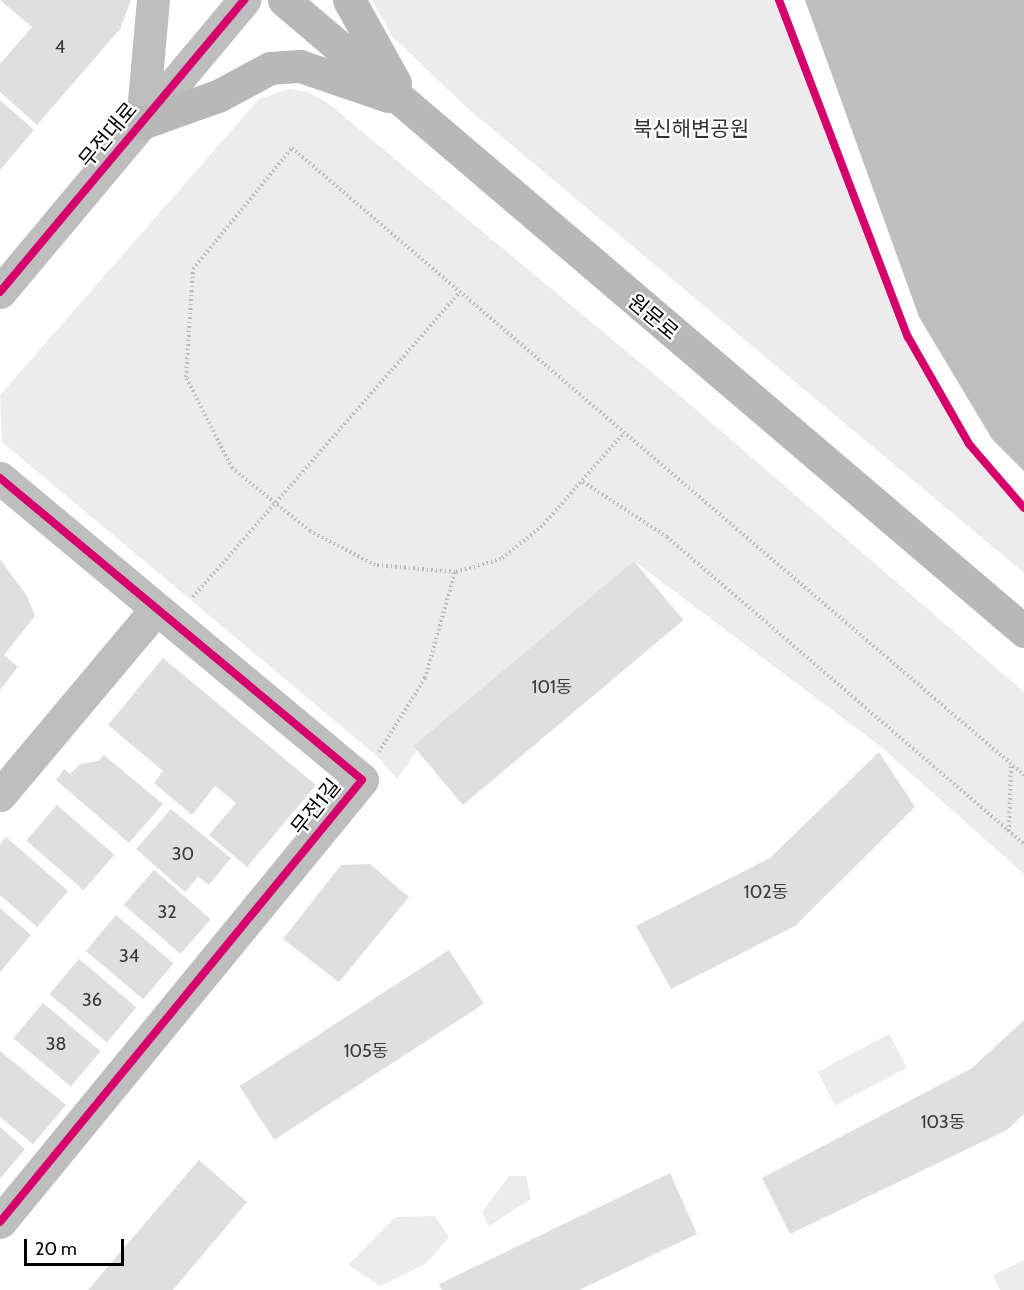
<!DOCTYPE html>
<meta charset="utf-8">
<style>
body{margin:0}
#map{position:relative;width:1024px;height:1290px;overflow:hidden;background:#fff;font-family:Cabin,"Noto Sans KR",sans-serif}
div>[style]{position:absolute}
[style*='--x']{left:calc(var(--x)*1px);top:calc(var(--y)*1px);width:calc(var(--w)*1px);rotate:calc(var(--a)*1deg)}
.green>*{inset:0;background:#ececec;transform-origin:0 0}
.water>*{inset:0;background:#bfbfbf}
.building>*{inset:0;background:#dfdfdf;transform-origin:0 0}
.path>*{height:4px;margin-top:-2px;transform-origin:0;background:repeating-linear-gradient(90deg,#b9b9b9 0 1.5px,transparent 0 4.5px)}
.minor>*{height:33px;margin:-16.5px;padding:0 16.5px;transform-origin:16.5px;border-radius:16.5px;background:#bebebe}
.tertiary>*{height:33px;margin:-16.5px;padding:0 16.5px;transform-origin:16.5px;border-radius:16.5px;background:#bebebe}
.secondary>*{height:33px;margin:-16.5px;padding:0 16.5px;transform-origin:16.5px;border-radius:16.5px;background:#b8b8b8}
.cycleway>*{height:8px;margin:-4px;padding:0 4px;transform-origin:4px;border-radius:4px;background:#d6006c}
span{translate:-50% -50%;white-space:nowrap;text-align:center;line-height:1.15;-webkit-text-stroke:4.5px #fff;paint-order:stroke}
.number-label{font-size:18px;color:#383838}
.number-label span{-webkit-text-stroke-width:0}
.park-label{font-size:21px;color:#333}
.street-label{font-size:21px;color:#000}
.scale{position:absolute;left:24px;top:1239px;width:100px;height:27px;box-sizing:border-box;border:3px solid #000;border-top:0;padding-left:8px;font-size:18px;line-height:21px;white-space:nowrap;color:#000;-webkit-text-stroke:4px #fff;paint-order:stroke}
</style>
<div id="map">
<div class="green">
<div style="clip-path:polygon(372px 0,779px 0,908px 337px,969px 444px,1024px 508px,1024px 573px,466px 107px,392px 36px)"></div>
<div style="clip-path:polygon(288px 89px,308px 92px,328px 103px,685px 400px,1024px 692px,1024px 874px,880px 746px,634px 561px,416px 752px,397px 779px,378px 757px,2px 442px,0 395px,259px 99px)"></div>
<div style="left:889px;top:1034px;width:38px;height:81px;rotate:62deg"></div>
<div style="clip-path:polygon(509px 1176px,526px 1176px,531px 1199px,489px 1226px,482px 1212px)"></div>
<div style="clip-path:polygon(435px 1216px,449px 1237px,427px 1263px,380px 1286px,348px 1265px,395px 1217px)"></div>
<div style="clip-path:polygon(1024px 1260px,1024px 1290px,1000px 1290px,993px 1275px)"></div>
</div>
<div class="water">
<div style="clip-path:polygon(805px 0,1024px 0,1024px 471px,992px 439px,919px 317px)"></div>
</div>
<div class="building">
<div style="clip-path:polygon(0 0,131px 0,120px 29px,37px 125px,0 92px,0 64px,32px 27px)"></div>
<div style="clip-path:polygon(0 100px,34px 130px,0 170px)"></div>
<div style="clip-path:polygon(0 559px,27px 596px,35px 616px,4px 655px,18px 667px,0 690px)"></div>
<div style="left:634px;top:561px;width:77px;height:288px;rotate:50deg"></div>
<div style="clip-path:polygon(163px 658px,316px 785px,247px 867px,209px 835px,236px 803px,215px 786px,192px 815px,154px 783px,163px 771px,108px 725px)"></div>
<div style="clip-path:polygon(879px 752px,915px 807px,795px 926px,671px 989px,636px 926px,770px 858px)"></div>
<div style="clip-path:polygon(104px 755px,163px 804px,129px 843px,56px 780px,64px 769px,70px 774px,80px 764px,98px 761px)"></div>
<div style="left:57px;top:805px;width:76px;height:47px;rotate:41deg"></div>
<div style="clip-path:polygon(171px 809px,231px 858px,209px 885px,198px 877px,185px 892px,136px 849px)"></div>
<div style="clip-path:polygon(6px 837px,68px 891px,37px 927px,0 895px,0 844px)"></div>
<div style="clip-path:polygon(370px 864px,409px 897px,339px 982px,283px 939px,341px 865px)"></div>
<div style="left:154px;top:870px;width:75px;height:46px;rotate:41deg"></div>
<div style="clip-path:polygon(0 908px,31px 935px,0 972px)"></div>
<div style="left:116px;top:915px;width:75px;height:47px;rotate:40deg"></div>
<div style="left:449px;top:950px;width:64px;height:250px;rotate:57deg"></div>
<div style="left:79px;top:959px;width:75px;height:46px;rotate:40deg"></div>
<div style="left:43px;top:1003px;width:75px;height:46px;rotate:40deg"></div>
<div style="clip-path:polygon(1024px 1020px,1024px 1114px,1007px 1130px,790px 1234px,762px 1178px,972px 1068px)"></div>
<div style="clip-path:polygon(0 1051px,66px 1105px,33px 1144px,0 1117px)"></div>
<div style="clip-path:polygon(0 1127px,25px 1149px,0 1179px)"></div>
<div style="clip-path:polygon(199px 1160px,247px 1202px,173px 1290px,88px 1290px)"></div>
<div style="clip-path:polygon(670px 1173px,697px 1234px,579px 1290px,442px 1290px,439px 1284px)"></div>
</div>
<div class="path">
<div style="--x:622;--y:435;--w:121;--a:131.3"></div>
<div style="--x:542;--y:526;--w:53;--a:141.2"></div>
<div style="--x:501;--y:559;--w:48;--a:164.2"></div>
<div style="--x:455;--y:572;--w:80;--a:-175"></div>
<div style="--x:375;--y:565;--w:73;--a:-152.4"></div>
<div style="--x:310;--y:531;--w:100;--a:-141.1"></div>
<div style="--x:232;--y:468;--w:102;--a:-116.8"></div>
<div style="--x:186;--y:377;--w:108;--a:-86.3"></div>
<div style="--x:193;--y:269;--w:156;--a:-50.7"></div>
<div style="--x:292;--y:148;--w:964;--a:40.58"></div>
<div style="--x:583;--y:482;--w:100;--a:33.2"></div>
<div style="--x:667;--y:537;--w:471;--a:40.7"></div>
<div style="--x:193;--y:597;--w:404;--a:-48.8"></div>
<div style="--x:379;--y:752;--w:87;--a:-58.1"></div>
<div style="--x:425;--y:678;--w:110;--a:-74.2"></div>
<div style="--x:1009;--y:831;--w:66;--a:-88.3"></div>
</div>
<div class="minor">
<div style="--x:0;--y:478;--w:471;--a:39.8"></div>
<div style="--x:362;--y:780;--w:571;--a:129.32"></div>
<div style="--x:0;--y:795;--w:241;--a:-50"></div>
</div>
<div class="tertiary">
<div style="--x:142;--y:123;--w:123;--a:-84.9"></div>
<div style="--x:0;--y:292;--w:381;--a:-50.1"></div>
</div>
<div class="secondary">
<div style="--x:284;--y:0;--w:973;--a:40.45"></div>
<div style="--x:349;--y:0;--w:95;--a:61"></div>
<div style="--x:142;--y:123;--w:81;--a:-19.6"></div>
<div style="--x:218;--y:96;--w:59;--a:-28.3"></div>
<div style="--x:270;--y:68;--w:30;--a:-4"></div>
<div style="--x:300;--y:66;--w:93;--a:18.8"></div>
</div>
<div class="cycleway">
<div style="--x:779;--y:0;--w:361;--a:69.1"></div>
<div style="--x:908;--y:337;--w:123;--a:60.3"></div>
<div style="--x:969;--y:444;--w:84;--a:49.3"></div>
<div style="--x:0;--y:292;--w:381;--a:-50.1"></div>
<div style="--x:0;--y:478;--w:471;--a:39.8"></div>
<div style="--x:362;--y:780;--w:571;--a:129.32"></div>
</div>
<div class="number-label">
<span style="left:60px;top:47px">4</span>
<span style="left:552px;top:687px">101동</span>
<span style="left:183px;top:854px">30</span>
<span style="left:766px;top:892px">102동</span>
<span style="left:167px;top:912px">32</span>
<span style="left:129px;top:956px">34</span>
<span style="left:92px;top:1000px">36</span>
<span style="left:56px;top:1044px">38</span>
<span style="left:366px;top:1051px">105동</span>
<span style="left:943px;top:1122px">103동</span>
</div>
<div class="park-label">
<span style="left:691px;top:129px">북신해변공원</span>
</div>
<div class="street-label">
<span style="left:108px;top:135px;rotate:-50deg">무전대로</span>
<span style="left:653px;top:317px;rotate:40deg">원문로</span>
<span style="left:316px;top:807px;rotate:-51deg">무전1길</span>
</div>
<div class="scale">20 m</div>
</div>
